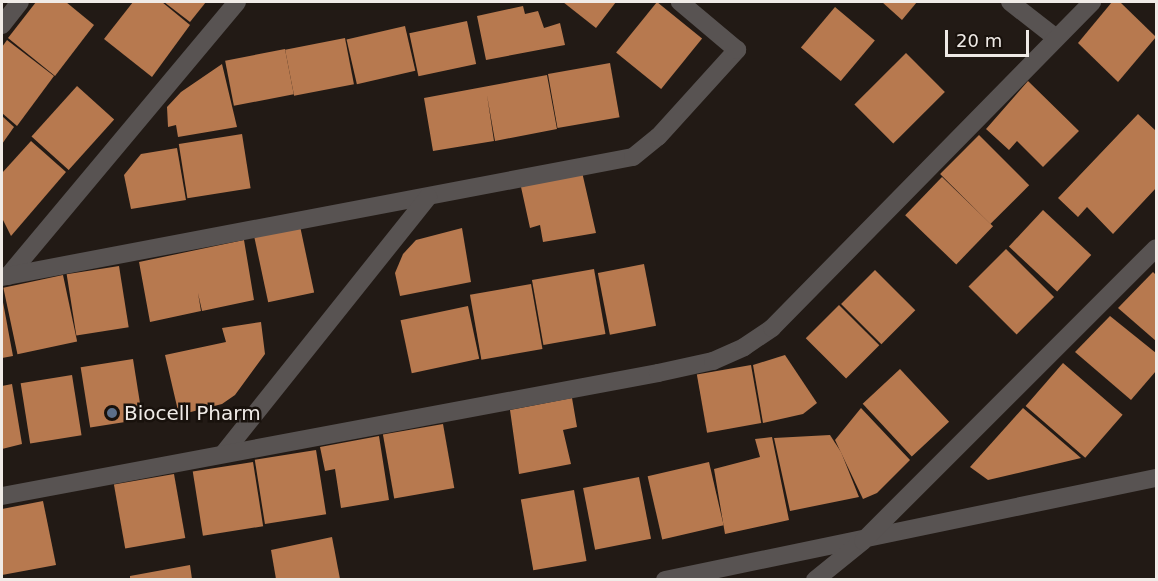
<!DOCTYPE html>
<style>
body{margin:0}
#map{position:relative;width:1158px;height:581px;overflow:hidden;background:#221a15;font-family:"DejaVu Sans",sans-serif}
div>[style]{position:absolute}
[style*='--x']{left:calc(var(--x)*1px);top:calc(var(--y)*1px);width:calc(var(--w)*1px);rotate:calc(var(--a)*1deg)}
.building>*{inset:0;background:#b7794f;transform-origin:0 0}
.minor>*{height:18px;margin:-9px;padding:0 9px;transform-origin:9px;border-radius:9px;background:#585352}
.dots>*{width:16px;height:16px;translate:-50% -50%;box-sizing:border-box;border:3px solid #18110c;border-radius:50%}
span{translate:-50% -50%;white-space:nowrap;text-align:center;line-height:1.15;-webkit-text-stroke:5px #18110c;paint-order:stroke}
.poi-label{font-size:20px;color:#f0ebe7}
.left{translate:0 -50%;text-align:left}
.frame{position:absolute;inset:0;border:3px solid #f0ebe7;pointer-events:none}
.scale{position:absolute;left:945px;top:30px;width:84px;height:27px;box-sizing:border-box;border:3px solid #f0ebe7;border-top:0;padding-left:8px;font-size:18px;line-height:21px;white-space:nowrap;color:#f0ebe7;-webkit-text-stroke:4px #18110c;paint-order:stroke}
</style>
<div id="map">
<div class="building">
<div style="clip-path:polygon(36px 2px,66px 2px,94px 25px,55px 76px,8px 38px)"></div>
<div style="clip-path:polygon(133px 2px,162px 2px,190px 25px,152px 77px,104px 39px)"></div>
<div style="clip-path:polygon(164px 2px,206px 2px,190px 22px)"></div>
<div style="clip-path:polygon(563px 2px,616px 2px,596px 28px)"></div>
<div style="left:657px;top:2px;width:58px;height:65px;rotate:39deg"></div>
<div style="clip-path:polygon(882px 2px,917px 2px,902px 20px)"></div>
<div style="clip-path:polygon(1112px 2px,1120px 2px,1156px 37px,1118px 82px,1078px 43px)"></div>
<div style="clip-path:polygon(523px 6px,525px 14px,538px 11px,544px 28px,560px 23px,565px 45px,486px 60px,477px 16px)"></div>
<div style="left:835px;top:7px;width:52px;height:53px;rotate:40deg"></div>
<div style="left:467px;top:21px;width:44px;height:59px;rotate:78deg"></div>
<div style="left:405px;top:26px;width:46px;height:60px;rotate:77deg"></div>
<div style="left:345px;top:38px;width:47px;height:61px;rotate:79deg"></div>
<div style="clip-path:polygon(7px 40px,54px 76px,17px 126px,2px 113px,2px 47px)"></div>
<div style="left:285px;top:49px;width:46px;height:61px;rotate:79deg"></div>
<div style="left:906px;top:53px;width:55px;height:73px;rotate:45deg"></div>
<div style="left:610px;top:63px;width:55px;height:63px;rotate:80deg"></div>
<div style="clip-path:polygon(222px 64px,237px 127px,178px 137px,176px 125px,168px 127px,167px 107px,181px 92px)"></div>
<div style="clip-path:polygon(547px 75px,557px 129px,495px 141px,487px 95px,494px 141px,433px 151px,424px 98px)"></div>
<div style="clip-path:polygon(1028px 81px,1079px 131px,1043px 167px,1017px 141px,1009px 150px,986px 129px)"></div>
<div style="left:77px;top:86px;width:50px;height:68px;rotate:42deg"></div>
<div style="clip-path:polygon(1138px 114px,1156px 131px,1156px 188px,1113px 234px,1087px 207px,1078px 217px,1058px 198px)"></div>
<div style="clip-path:polygon(2px 116px,14px 127px,2px 144px)"></div>
<div style="left:242px;top:134px;width:55px;height:64px;rotate:81deg"></div>
<div style="left:979px;top:135px;width:71px;height:55px;rotate:45deg"></div>
<div style="clip-path:polygon(31px 141px,66px 172px,11px 236px,2px 218px,2px 173px)"></div>
<div style="clip-path:polygon(177px 148px,186px 200px,131px 209px,124px 175px,141px 154px)"></div>
<div style="clip-path:polygon(582px 172px,596px 233px,543px 242px,540px 225px,530px 228px,521px 187px)"></div>
<div style="left:942px;top:177px;width:71px;height:53px;rotate:44deg"></div>
<div style="left:1043px;top:210px;width:66px;height:50px;rotate:43deg"></div>
<div style="left:300px;top:226px;width:68px;height:47px;rotate:78deg"></div>
<div style="clip-path:polygon(462px 228px,471px 282px,400px 296px,395px 273px,403px 254px,416px 240px)"></div>
<div style="clip-path:polygon(244px 240px,254px 300px,202px 311px,198px 293px,201px 311px,150px 322px,139px 262px)"></div>
<div style="left:1006px;top:249px;width:68px;height:53px;rotate:45deg"></div>
<div style="left:644px;top:264px;width:63px;height:47px;rotate:79deg"></div>
<div style="left:119px;top:266px;width:62px;height:53px;rotate:81deg"></div>
<div style="left:594px;top:269px;width:66px;height:63px;rotate:80deg"></div>
<div style="left:875px;top:270px;width:57px;height:48px;rotate:45deg"></div>
<div style="clip-path:polygon(1153px 272px,1156px 275px,1156px 341px,1118px 308px)"></div>
<div style="left:63px;top:275px;width:68px;height:61px;rotate:78deg"></div>
<div style="left:531px;top:284px;width:66px;height:62px;rotate:80deg"></div>
<div style="clip-path:polygon(2px 297px,13px 356px,2px 358px)"></div>
<div style="left:839px;top:305px;width:57px;height:47px;rotate:45deg"></div>
<div style="left:468px;top:306px;width:54px;height:69px;rotate:78deg"></div>
<div style="clip-path:polygon(1110px 316px,1156px 353px,1156px 371px,1131px 400px,1075px 352px)"></div>
<div style="clip-path:polygon(261px 322px,265px 354px,235px 395px,222px 404px,179px 415px,165px 355px,226px 342px,222px 328px)"></div>
<div style="clip-path:polygon(785px 355px,817px 403px,803px 414px,763px 423px,753px 365px)"></div>
<div style="left:133px;top:359px;width:61px;height:53px;rotate:81deg"></div>
<div style="left:1063px;top:363px;width:79px;height:57px;rotate:41deg"></div>
<div style="left:751px;top:365px;width:59px;height:55px;rotate:80deg"></div>
<div style="left:900px;top:369px;width:72px;height:51px;rotate:47deg"></div>
<div style="left:72px;top:375px;width:61px;height:52px;rotate:81deg"></div>
<div style="clip-path:polygon(12px 384px,22px 444px,2px 449px,2px 386px)"></div>
<div style="clip-path:polygon(572px 398px,577px 427px,563px 430px,571px 464px,519px 474px,510px 410px)"></div>
<div style="clip-path:polygon(861px 408px,910px 460px,877px 493px,863px 499px,835px 440px)"></div>
<div style="clip-path:polygon(1023px 408px,1081px 458px,988px 480px,970px 467px)"></div>
<div style="left:443px;top:424px;width:65px;height:61px;rotate:80deg"></div>
<div style="clip-path:polygon(830px 435px,841px 452px,859px 497px,790px 511px,774px 438px)"></div>
<div style="clip-path:polygon(379px 436px,389px 500px,341px 508px,335px 469px,325px 471px,320px 447px)"></div>
<div style="clip-path:polygon(772px 437px,789px 520px,725px 534px,714px 469px,760px 457px,755px 439px)"></div>
<div style="left:316px;top:450px;width:65px;height:62px;rotate:81deg"></div>
<div style="left:253px;top:462px;width:65px;height:61px;rotate:81deg"></div>
<div style="left:709px;top:462px;width:65px;height:63px;rotate:77deg"></div>
<div style="left:174px;top:474px;width:65px;height:61px;rotate:80deg"></div>
<div style="left:639px;top:477px;width:63px;height:57px;rotate:79deg"></div>
<div style="left:574px;top:490px;width:72px;height:54px;rotate:80deg"></div>
<div style="clip-path:polygon(43px 501px,56px 565px,2px 575px,2px 509px)"></div>
<div style="clip-path:polygon(332px 537px,340px 579px,276px 579px,271px 550px)"></div>
<div style="clip-path:polygon(190px 565px,192px 579px,130px 579px,130px 576px)"></div>
</div>
<div class="minor">
<div style="--x:1010;--y:2;--w:58;--a:38"></div>
<div style="--x:2;--y:25;--w:29;--a:-52"></div>
<div style="--x:8;--y:276;--w:357;--a:-50.1"></div>
<div style="--x:2;--y:277;--w:642;--a:-10.77"></div>
<div style="--x:633;--y:157;--w:32;--a:-39"></div>
<div style="--x:658;--y:137;--w:118;--a:-47.8"></div>
<div style="--x:737;--y:50;--w:75;--a:-139.9"></div>
<div style="--x:223;--y:454;--w:329;--a:-51.4"></div>
<div style="--x:2;--y:496;--w:667;--a:-10.62"></div>
<div style="--x:658;--y:373;--w:56;--a:-12.3"></div>
<div style="--x:713;--y:361;--w:34;--a:-24"></div>
<div style="--x:744;--y:347;--w:34;--a:-34"></div>
<div style="--x:772;--y:328;--w:457;--a:-45.5"></div>
<div style="--x:665;--y:580;--w:501;--a:-11.74"></div>
<div style="--x:815;--y:580;--w:62;--a:-39.1"></div>
<div style="--x:863;--y:541;--w:414;--a:-45"></div>
</div>
<div class="dots">
<div style="left:112px;top:413px;background:#5c6f8a"></div>
</div>
<div class="poi-label">
<span class="left" style="left:124px;top:413px">Biocell Pharm</span>
</div>
<div class="frame"></div>
<div class="scale">20 m</div>
</div>
